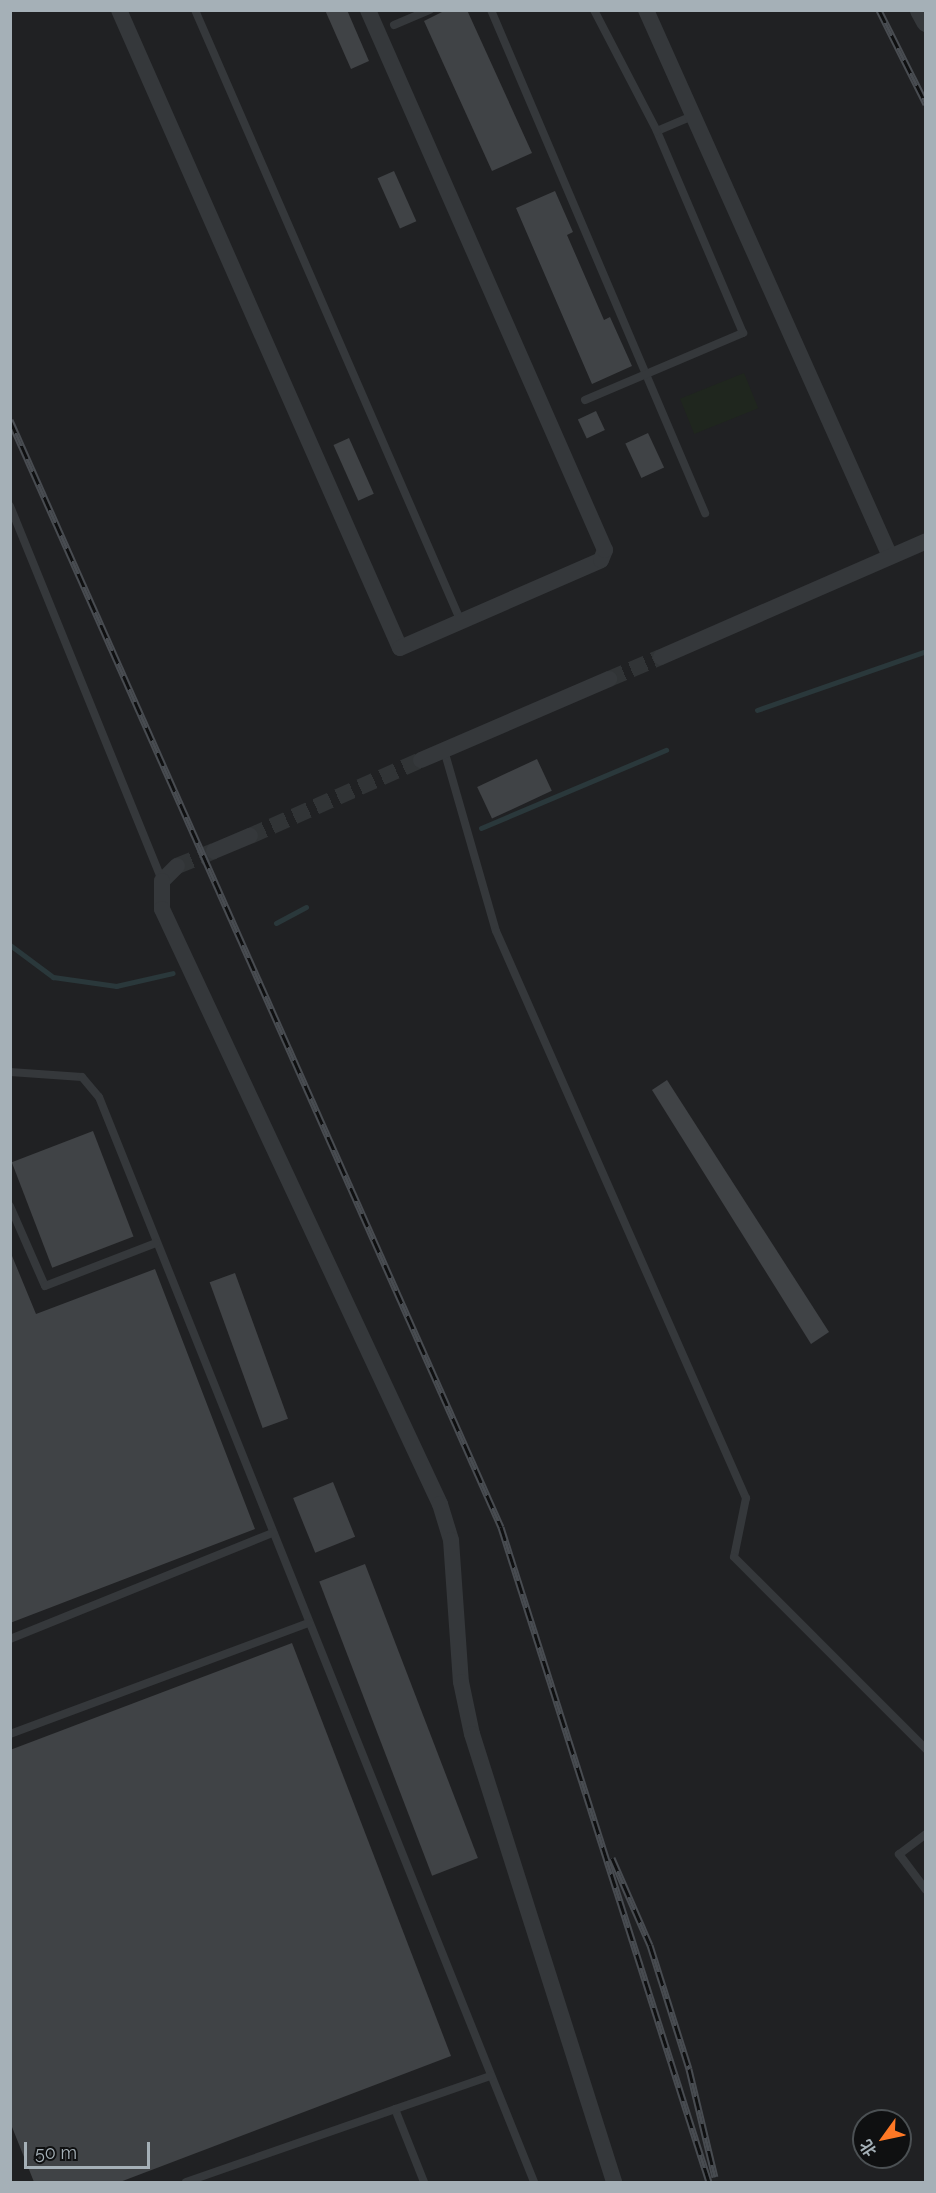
<!DOCTYPE html>
<meta charset="utf-8">
<style>
body{margin:0}
#map{position:relative;width:936px;height:2193px;overflow:hidden;background:#141516;font-family:Raleway,"Noto Sans SC",sans-serif}
div>[style]{position:absolute}
[style*='--x']{left:calc(var(--x)*1px);top:calc(var(--y)*1px);width:calc(var(--w)*1px);rotate:calc(var(--a)*1deg)}
.built>*{inset:0;background:#202123}
.green>*{inset:0;background:#1f261e;transform-origin:0 0}
.stream>*{height:5px;margin:-2.5px;padding:0 2.5px;transform-origin:2.5px;border-radius:2.5px;background:#2a383b}
.building>*{inset:0;background:#404346;transform-origin:0 0}
.minor-tunnel>*{height:16px;margin-top:-8px;transform-origin:0;background:repeating-linear-gradient(90deg,#313436 0 16px,transparent 0 24px)}
.service>*{height:8px;margin:-4px;padding:0 4px;transform-origin:4px;border-radius:4px;background:#35383b}
.minor>*{height:16px;margin:-8px;padding:0 8px;transform-origin:8px;border-radius:8px;background:#35383b}
.tertiary>*{height:21px;margin:-10.5px;padding:0 10.5px;transform-origin:10.5px;border-radius:10.5px;background:#35383b}
.rail>*{height:7px;margin-top:-3.5px;transform-origin:0;background:repeating-linear-gradient(90deg,#0f1011 0 14px,#484c51 0 28px);box-sizing:border-box;border-block:2px solid #484c51}
span{translate:-50% -50%;white-space:nowrap;text-align:center;line-height:1.15;-webkit-text-stroke:5px #0f1011;paint-order:stroke}
.frame{position:absolute;inset:0;border:12px solid #a5b0b7;pointer-events:none}
.north{position:absolute;left:852px;top:2109px;width:60px;height:60px;box-sizing:border-box;background:#0f1011;border:2px solid #4b5053;border-radius:50%;rotate:237deg;font-size:16px;font-weight:700;line-height:24px;text-align:center;color:#a5b0b7}
.north::after{content:'';display:block;margin:auto;width:21px;height:27px;background:#fe7825;clip-path:polygon(50% 0,100% 100%,50% 72%,0 100%)}
.scale{position:absolute;left:24px;top:2142px;width:126px;height:27px;box-sizing:border-box;border:3px solid #a5b0b7;border-top:0;padding-left:8px;font-size:18px;line-height:21px;white-space:nowrap;color:#a5b0b7;-webkit-text-stroke:4px #0f1011;paint-order:stroke}
</style>
<div id="map">
<div class="built">
<div style="clip-path:polygon(evenodd,11px 11px,925px 11px,925px 2182px,11px 2182px,11px 11px,864px 2121px,900px 2121px,900px 2157px,864px 2157px,864px 2121px)"></div>
</div>
<div class="green">
<div style="left:744px;top:373px;width:38px;height:69px;rotate:68deg"></div>
</div>
<div class="stream">
<div style="--x:757;--y:710;--w:179;--a:-19.2"></div>
<div style="--x:481;--y:828;--w:201;--a:-22.9"></div>
<div style="--x:276;--y:923;--w:34;--a:-28"></div>
<div style="--x:10;--y:945;--w:54;--a:36.7"></div>
<div style="--x:53;--y:977;--w:64;--a:8.1"></div>
<div style="--x:116;--y:986;--w:58;--a:-12.8"></div>
</div>
<div class="building">
<div style="clip-path:polygon(325px 10px,347px 10px,369px 61px,351px 69px)"></div>
<div style="clip-path:polygon(446px 10px,467px 10px,532px 153px,492px 171px,424px 21px)"></div>
<div style="left:394px;top:171px;width:55px;height:18px;rotate:66deg"></div>
<div style="clip-path:polygon(555px 191px,573px 232px,567px 235px,604px 320px,610px 317px,632px 366px,592px 384px,516px 208px)"></div>
<div style="left:596px;top:411px;width:21px;height:20px;rotate:65deg"></div>
<div style="left:648px;top:433px;width:38px;height:25px;rotate:65deg"></div>
<div style="left:349px;top:438px;width:61px;height:17px;rotate:66deg"></div>
<div style="left:537px;top:759px;width:35px;height:66px;rotate:65deg"></div>
<div style="clip-path:polygon(667px 1080px,829px 1332px,811px 1344px,652px 1090px)"></div>
<div style="left:93px;top:1131px;width:113px;height:87px;rotate:69deg"></div>
<div style="clip-path:polygon(10px 1251px,36px 1314px,155px 1269px,255px 1529px,10px 1623px)"></div>
<div style="left:235px;top:1273px;width:155px;height:27px;rotate:70deg"></div>
<div style="left:333px;top:1482px;width:59px;height:43px;rotate:68deg"></div>
<div style="left:365px;top:1564px;width:315px;height:49px;rotate:69deg"></div>
<div style="clip-path:polygon(292px 1643px,451px 2056px,120px 2182px,34px 2182px,10px 2122px,10px 1750px)"></div>
</div>
<div class="minor-tunnel">
<div style="--x:609;--y:679;--w:56;--a:-22.9"></div>
<div style="--x:250;--y:836;--w:187;--a:-24"></div>
<div style="--x:177;--y:866;--w:40;--a:-22"></div>
</div>
<div class="service">
<div style="--x:195;--y:10;--w:670;--a:66.5"></div>
<div style="--x:491;--y:10;--w:547;--a:66.95"></div>
<div style="--x:394;--y:25;--w:39;--a:-23"></div>
<div style="--x:657;--y:131;--w:39;--a:-23"></div>
<div style="--x:585;--y:400;--w:172;--a:-23"></div>
<div style="--x:743;--y:333;--w:220;--a:-113.1"></div>
<div style="--x:657;--y:131;--w:136;--a:-117.5"></div>
<div style="--x:10;--y:506;--w:405;--a:67.9"></div>
<div style="--x:444;--y:750;--w:188;--a:74"></div>
<div style="--x:496;--y:931;--w:620;--a:66.21"></div>
<div style="--x:746;--y:1498;--w:60;--a:101.5"></div>
<div style="--x:734;--y:1557;--w:272;--a:45"></div>
<div style="--x:10;--y:1072;--w:72;--a:4"></div>
<div style="--x:82;--y:1077;--w:26;--a:50"></div>
<div style="--x:99;--y:1097;--w:1169;--a:68.15"></div>
<div style="--x:10;--y:1206;--w:87;--a:66.4"></div>
<div style="--x:45;--y:1286;--w:119;--a:-21.2"></div>
<div style="--x:10;--y:1639;--w:284;--a:-22"></div>
<div style="--x:10;--y:1734;--w:319;--a:-20.4"></div>
<div style="--x:926;--y:1834;--w:34;--a:143"></div>
<div style="--x:899;--y:1854;--w:45;--a:53.1"></div>
<div style="--x:395;--y:2109;--w:79;--a:68.3"></div>
<div style="--x:186;--y:2182;--w:323;--a:-19.2"></div>
</div>
<div class="minor">
<div style="--x:119;--y:10;--w:697;--a:66.23"></div>
<div style="--x:400;--y:648;--w:219;--a:-23.6"></div>
<div style="--x:601;--y:560;--w:11;--a:-68"></div>
<div style="--x:605;--y:550;--w:590;--a:-113.7"></div>
<div style="--x:646;--y:10;--w:596;--a:65.93"></div>
<div style="--x:661;--y:657;--w:289;--a:-23.6"></div>
<div style="--x:421;--y:760;--w:205;--a:-23.3"></div>
<div style="--x:214;--y:851;--w:39;--a:-23"></div>
<div style="--x:177;--y:866;--w:21;--a:135"></div>
<div style="--x:162;--y:881;--w:28;--a:90"></div>
<div style="--x:162;--y:909;--w:657;--a:64.96"></div>
<div style="--x:440;--y:1504;--w:38;--a:73"></div>
<div style="--x:451;--y:1540;--w:142;--a:86"></div>
<div style="--x:461;--y:1682;--w:53;--a:78.1"></div>
<div style="--x:472;--y:1734;--w:470;--a:72.4"></div>
</div>
<div class="tertiary">
<div style="--x:920;--y:10;--w:13;--a:61"></div>
</div>
<div class="rail">
<div style="--x:879;--y:10;--w:105;--a:63.4"></div>
<div style="--x:10;--y:420;--w:1211;--a:66.08"></div>
<div style="--x:501;--y:1527;--w:687;--a:72.38"></div>
<div style="--x:612;--y:1858;--w:95;--a:66.4"></div>
<div style="--x:650;--y:1945;--w:130;--a:72.5"></div>
<div style="--x:689;--y:2069;--w:111;--a:76.5"></div>
</div>
<div class="frame"></div>
<div class="north">北</div>
<div class="scale">50 m</div>
</div>
